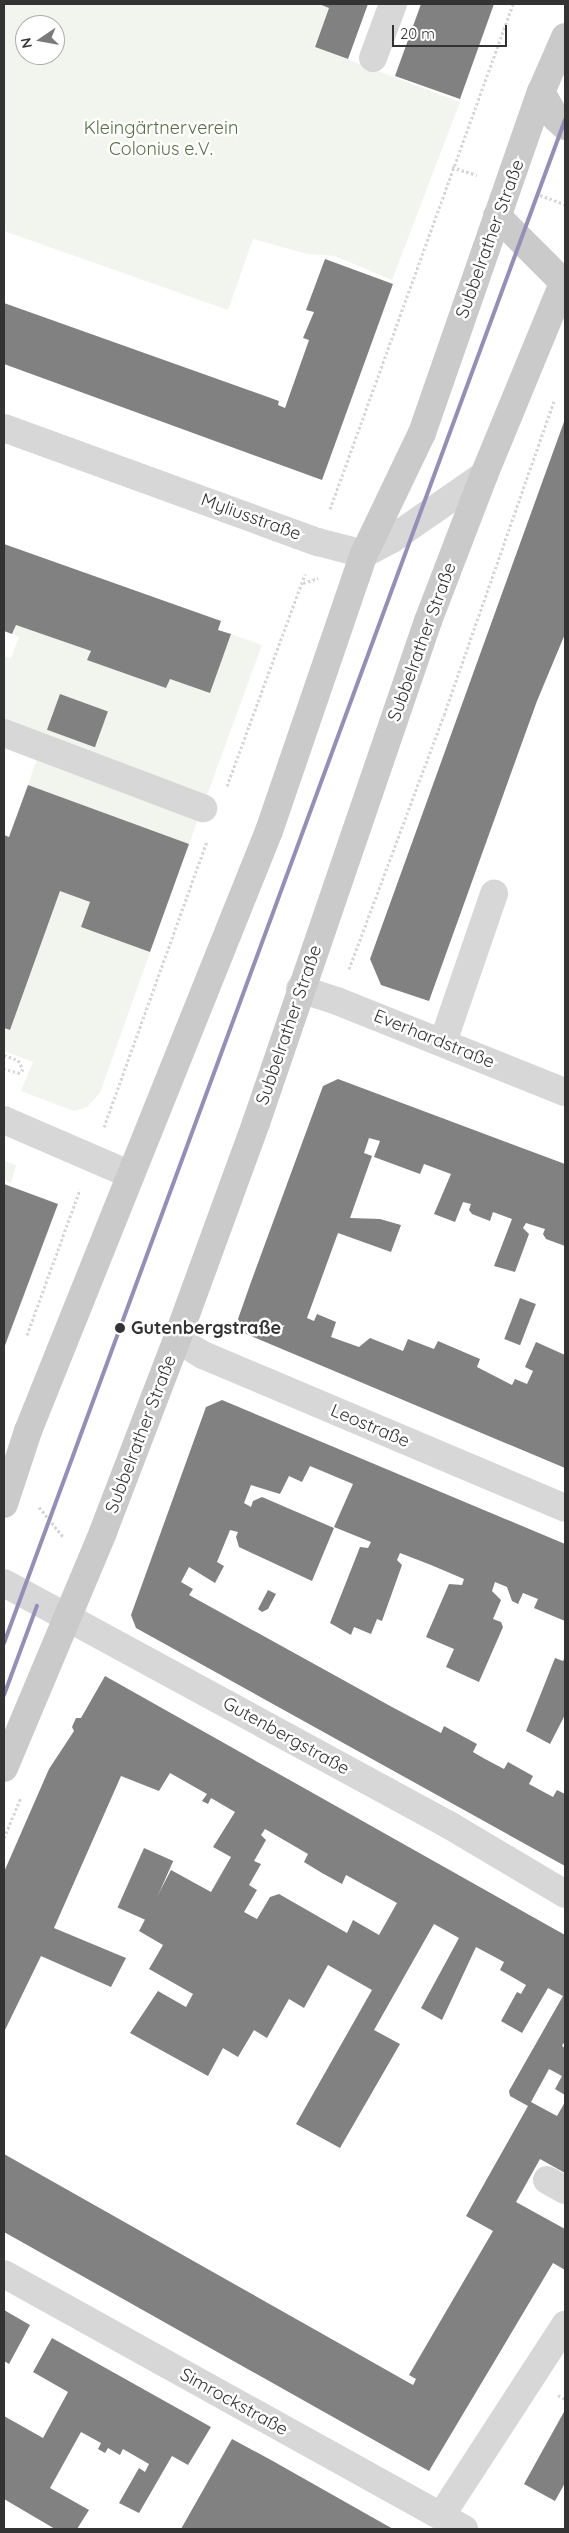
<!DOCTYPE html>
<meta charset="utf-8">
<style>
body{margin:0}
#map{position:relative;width:569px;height:2533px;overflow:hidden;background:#fff;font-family:Quicksand,sans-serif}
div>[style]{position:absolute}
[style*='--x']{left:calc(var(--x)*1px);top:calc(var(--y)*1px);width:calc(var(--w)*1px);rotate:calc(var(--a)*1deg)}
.green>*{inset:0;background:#f1f5ed}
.building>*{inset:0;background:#818181;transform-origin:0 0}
.path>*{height:3px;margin-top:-1.5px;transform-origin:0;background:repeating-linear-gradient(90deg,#d6d6d6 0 2.5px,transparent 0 5px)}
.minor>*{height:28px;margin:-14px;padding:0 14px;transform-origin:14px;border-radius:14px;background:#d7d7d7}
.major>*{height:28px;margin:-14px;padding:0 14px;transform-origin:14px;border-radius:14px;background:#cacaca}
.tram-1>*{height:4px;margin:-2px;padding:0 2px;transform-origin:2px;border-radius:2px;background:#948fb8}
.dots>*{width:14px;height:14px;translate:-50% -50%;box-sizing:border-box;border:2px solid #fff;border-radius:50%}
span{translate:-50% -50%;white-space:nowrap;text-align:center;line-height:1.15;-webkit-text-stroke:5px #fff;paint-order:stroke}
.park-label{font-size:18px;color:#56703f}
.street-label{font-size:18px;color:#333}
.stop-label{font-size:18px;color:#333;font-weight:700}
.left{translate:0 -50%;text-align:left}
.frame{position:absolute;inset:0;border:5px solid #333;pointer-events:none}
.north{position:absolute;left:15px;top:15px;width:50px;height:50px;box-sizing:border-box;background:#fff;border:1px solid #adadad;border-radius:50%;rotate:258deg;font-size:14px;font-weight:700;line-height:20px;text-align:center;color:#333}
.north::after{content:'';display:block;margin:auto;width:18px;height:22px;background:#7a7a7a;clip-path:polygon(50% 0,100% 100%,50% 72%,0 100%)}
.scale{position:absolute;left:392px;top:25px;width:115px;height:22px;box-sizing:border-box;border:2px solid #333;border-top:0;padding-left:6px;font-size:15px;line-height:18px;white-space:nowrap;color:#333;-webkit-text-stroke:4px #fff;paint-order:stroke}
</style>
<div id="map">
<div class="green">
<div style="clip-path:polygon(evenodd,4px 4px,318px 4px,329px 8px,314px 47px,460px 102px,392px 280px,335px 256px,308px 254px,253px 239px,228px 310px,4px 231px,4px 4px,25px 25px,55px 25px,55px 55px,25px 55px,25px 25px)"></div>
<div style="clip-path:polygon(16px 625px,91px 651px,88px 660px,166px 688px,170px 679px,210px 693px,231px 634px,262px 645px,189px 844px,28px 785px,37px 759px,4px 747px,4px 656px,11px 658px,19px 637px,12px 634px)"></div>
<div style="clip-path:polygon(60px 891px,90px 902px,81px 927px,150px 952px,100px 1093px,87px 1107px,74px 1111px,21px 1091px,33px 1062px,4px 1051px,4px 1028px,10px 1030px)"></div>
<div style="clip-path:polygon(4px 1161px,16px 1165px,11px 1183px,4px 1180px)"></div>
</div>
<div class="building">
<div style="clip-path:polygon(319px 4px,368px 4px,348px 59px,315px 47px,329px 8px)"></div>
<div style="clip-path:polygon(421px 4px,494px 4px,460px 99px,395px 76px)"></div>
<div style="clip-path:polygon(325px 259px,393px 284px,322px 480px,4px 364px,4px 303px,279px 401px,278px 405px,285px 408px,309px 340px,303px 338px,314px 312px,306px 310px)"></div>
<div style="clip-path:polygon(565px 419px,565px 634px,537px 701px,429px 1001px,381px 985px,370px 959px)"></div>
<div style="clip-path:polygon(4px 544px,221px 621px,218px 630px,231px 634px,210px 693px,170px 679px,166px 688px,87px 660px,91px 651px,16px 625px,12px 634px,4px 631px)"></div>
<div style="left:60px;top:694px;width:51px;height:38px;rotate:20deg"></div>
<div style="clip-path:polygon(28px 785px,189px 844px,150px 952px,81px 927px,90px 902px,60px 891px,10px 1030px,4px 1028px,4px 835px,9px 837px)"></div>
<div style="clip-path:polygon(338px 1079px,565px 1164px,565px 1246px,546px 1239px,543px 1234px,545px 1229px,526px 1223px,523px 1228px,529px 1234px,515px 1272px,494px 1266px,512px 1219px,493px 1212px,490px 1221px,472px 1214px,469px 1210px,471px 1204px,463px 1202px,455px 1222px,434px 1214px,451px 1174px,424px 1164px,420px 1174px,374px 1157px,380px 1141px,369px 1138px,364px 1153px,372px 1156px,350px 1218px,380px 1219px,401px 1225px,391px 1252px,338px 1233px,307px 1318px,314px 1321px,317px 1314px,336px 1322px,331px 1337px,359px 1347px,370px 1338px,403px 1351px,408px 1339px,434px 1349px,438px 1341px,480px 1359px,477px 1367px,512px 1385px,515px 1379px,527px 1384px,533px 1371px,525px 1367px,536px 1342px,565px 1355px,565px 1468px,246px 1334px,238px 1319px,251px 1282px,323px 1086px)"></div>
<div style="clip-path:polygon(4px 1184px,58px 1204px,4px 1348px)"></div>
<div style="left:520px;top:1298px;width:17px;height:44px;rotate:21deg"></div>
<div style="clip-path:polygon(222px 1400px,565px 1544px,565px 1621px,534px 1608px,538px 1599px,523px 1593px,518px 1604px,512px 1601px,507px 1587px,495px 1582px,492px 1591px,501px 1600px,493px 1619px,501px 1622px,503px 1627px,479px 1682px,446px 1667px,454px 1649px,426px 1637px,449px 1584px,462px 1585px,464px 1579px,431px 1565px,400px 1553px,397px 1560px,402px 1565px,382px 1621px,377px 1619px,371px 1634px,354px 1627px,351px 1635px,330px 1623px,360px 1547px,368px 1548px,371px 1542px,334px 1527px,353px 1484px,310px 1466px,302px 1482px,289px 1476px,280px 1494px,251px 1485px,244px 1503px,251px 1507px,253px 1501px,262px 1497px,334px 1528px,312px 1581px,239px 1547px,236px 1537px,238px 1532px,230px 1530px,217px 1562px,224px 1566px,215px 1583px,189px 1567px,181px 1582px,193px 1589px,189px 1595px,392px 1707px,441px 1733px,444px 1726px,477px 1744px,473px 1752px,485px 1759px,504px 1769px,508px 1762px,533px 1776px,529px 1784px,553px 1797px,557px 1790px,565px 1794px,565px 1866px,136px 1628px,131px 1615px,206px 1407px)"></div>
<div style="clip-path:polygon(268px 1590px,276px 1594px,268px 1609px,262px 1612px,258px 1609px)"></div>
<div style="clip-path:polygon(565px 1657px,565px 1715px,550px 1744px,526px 1731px,555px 1658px,563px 1661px)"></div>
<div style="clip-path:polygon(evenodd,105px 1676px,565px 1935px,565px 2041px,562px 2046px,565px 2048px,565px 2095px,555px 2089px,562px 2076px,549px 2069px,531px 2102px,557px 2116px,565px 2102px,565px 2173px,540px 2159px,516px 2202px,565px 2229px,565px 2270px,553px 2263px,429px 2471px,4px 2232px,4px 2154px,413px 2385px,416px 2379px,409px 2375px,493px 2231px,466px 2216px,528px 2106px,510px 2096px,509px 2091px,563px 1996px,548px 1988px,522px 2033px,501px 2021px,517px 1992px,521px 1994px,526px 1985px,500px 1970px,504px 1962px,476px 1947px,442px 2020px,421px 2008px,459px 1938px,434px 1924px,374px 2030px,400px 2044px,340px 2148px,296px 2124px,372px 1990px,328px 1965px,304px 2008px,289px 1999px,267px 2038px,254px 2030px,238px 2057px,223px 2048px,208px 2076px,130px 2033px,158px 1991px,186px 2007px,193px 1994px,149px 1969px,163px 1945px,139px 1931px,171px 1870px,211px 1892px,231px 1857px,213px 1847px,235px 1812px,211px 1798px,208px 1804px,202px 1801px,207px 1794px,170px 1773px,159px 1791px,121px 1776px,54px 1928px,126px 1958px,111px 1987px,41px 1956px,4px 2032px,4px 1872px,49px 1769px,74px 1731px,72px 1727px,76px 1718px,81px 1718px,105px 1676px,265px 1829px,308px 1854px,304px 1862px,322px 1873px,342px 1884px,346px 1875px,397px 1903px,379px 1935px,353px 1920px,347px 1933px,279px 1894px,270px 1897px,257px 1919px,244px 1912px,257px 1890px,249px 1885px,261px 1864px,254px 1861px,266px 1840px,261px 1835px,265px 1829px)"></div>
<div style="left:144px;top:1848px;width:32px;height:65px;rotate:24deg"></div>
<div style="clip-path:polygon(4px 2310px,30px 2325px,9px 2364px,4px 2361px)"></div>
<div style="clip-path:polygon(52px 2338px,211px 2427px,188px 2465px,172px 2456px,139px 2513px,119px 2503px,139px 2468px,145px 2472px,149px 2464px,123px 2449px,120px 2455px,108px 2448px,105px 2453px,98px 2449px,101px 2443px,81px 2432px,50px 2488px,89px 2510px,77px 2529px,55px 2529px,4px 2499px,4px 2416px,43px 2438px,68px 2392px,33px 2372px)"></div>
<div style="clip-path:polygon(565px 2410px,565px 2483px,555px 2501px,524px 2484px)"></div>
<div style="clip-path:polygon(232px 2439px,271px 2460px,393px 2529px,181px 2529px)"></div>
</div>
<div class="path">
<div style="--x:452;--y:167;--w:26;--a:18"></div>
<div style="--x:540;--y:195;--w:27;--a:20"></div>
<div style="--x:330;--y:509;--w:537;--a:-70.08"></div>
<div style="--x:303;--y:583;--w:16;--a:-18"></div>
<div style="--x:227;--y:786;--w:226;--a:-69.8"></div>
<div style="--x:349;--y:969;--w:271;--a:-69.5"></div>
<div style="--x:444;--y:715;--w:333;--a:-70.7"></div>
<div style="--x:4;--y:1055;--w:15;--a:20"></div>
<div style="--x:18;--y:1060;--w:10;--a:61"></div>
<div style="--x:23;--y:1069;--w:5;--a:127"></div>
<div style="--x:20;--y:1073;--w:16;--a:-166"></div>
<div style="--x:104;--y:1127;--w:304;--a:-70.2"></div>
<div style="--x:27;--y:1335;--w:155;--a:-70"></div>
<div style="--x:39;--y:1507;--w:38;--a:51"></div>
<div style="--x:4;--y:1838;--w:44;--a:-67.5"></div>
<div style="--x:558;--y:2395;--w:8;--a:30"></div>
</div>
<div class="minor">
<div style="--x:373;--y:58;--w:58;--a:-69.7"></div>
<div style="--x:4;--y:428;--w:334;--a:20"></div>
<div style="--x:318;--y:542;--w:48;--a:14.6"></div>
<div style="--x:364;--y:554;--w:32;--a:-28"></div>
<div style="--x:392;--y:539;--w:112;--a:-34.8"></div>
<div style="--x:4;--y:733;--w:213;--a:20.7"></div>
<div style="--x:300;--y:989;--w:39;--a:18"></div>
<div style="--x:337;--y:1001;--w:245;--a:21.8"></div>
<div style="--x:443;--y:1042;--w:157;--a:-71"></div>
<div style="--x:4;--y:1120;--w:136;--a:23.4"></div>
<div style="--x:177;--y:1339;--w:31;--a:32"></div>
<div style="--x:203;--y:1355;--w:393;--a:22.9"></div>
<div style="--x:4;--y:1583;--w:507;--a:28.54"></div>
<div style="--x:449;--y:1825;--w:135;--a:30.7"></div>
<div style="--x:547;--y:2180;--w:21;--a:29"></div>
<div style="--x:4;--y:2274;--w:526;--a:29"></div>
<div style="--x:441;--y:2516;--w:228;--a:-57"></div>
</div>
<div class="major">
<div style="--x:541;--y:92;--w:30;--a:60"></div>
<div style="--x:556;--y:118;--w:12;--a:42"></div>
<div style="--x:497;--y:216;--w:93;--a:45"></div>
<div style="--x:4;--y:1504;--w:77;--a:-71.8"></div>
<div style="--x:28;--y:1431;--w:647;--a:-68.12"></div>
<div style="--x:269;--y:831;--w:293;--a:-71.1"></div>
<div style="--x:364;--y:554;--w:134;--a:-64.4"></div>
<div style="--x:422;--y:433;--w:361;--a:-70.8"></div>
<div style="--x:541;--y:92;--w:60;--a:-66.4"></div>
<div style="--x:4;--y:1768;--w:256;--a:-67.2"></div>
<div style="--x:103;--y:1532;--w:207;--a:-69"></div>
<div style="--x:177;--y:1339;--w:230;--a:-69.9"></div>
<div style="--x:256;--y:1123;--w:531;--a:-71.09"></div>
<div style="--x:428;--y:621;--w:156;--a:-69"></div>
<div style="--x:484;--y:475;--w:213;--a:-67.6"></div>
</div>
<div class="tram-1">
<div style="--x:4;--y:1643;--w:1623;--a:-69.78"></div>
<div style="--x:4;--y:1695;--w:95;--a:-69.7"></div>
</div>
<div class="dots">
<div style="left:120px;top:1328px;background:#333"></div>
</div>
<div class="park-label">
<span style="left:161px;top:139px">Kleingärtnerverein<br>Colonius e.V.</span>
</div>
<div class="street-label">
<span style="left:490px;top:239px;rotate:-70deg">Subbelrather Straße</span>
<span style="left:251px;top:517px;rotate:20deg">Myliusstraße</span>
<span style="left:422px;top:642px;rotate:-70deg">Subbelrather Straße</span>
<span style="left:289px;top:1025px;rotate:-71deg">Subbelrather Straße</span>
<span style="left:434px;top:1039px;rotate:22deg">Everhardstraße</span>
<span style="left:370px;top:1426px;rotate:23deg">Leostraße</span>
<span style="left:141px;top:1434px;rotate:-69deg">Subbelrather Straße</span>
<span style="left:286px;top:1736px;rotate:29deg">Gutenbergstraße</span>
<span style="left:234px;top:2402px;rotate:29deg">Simrockstraße</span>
</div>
<div class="stop-label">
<span class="left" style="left:131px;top:1328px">Gutenbergstraße</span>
</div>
<div class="frame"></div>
<div class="north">N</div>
<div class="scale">20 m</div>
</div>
